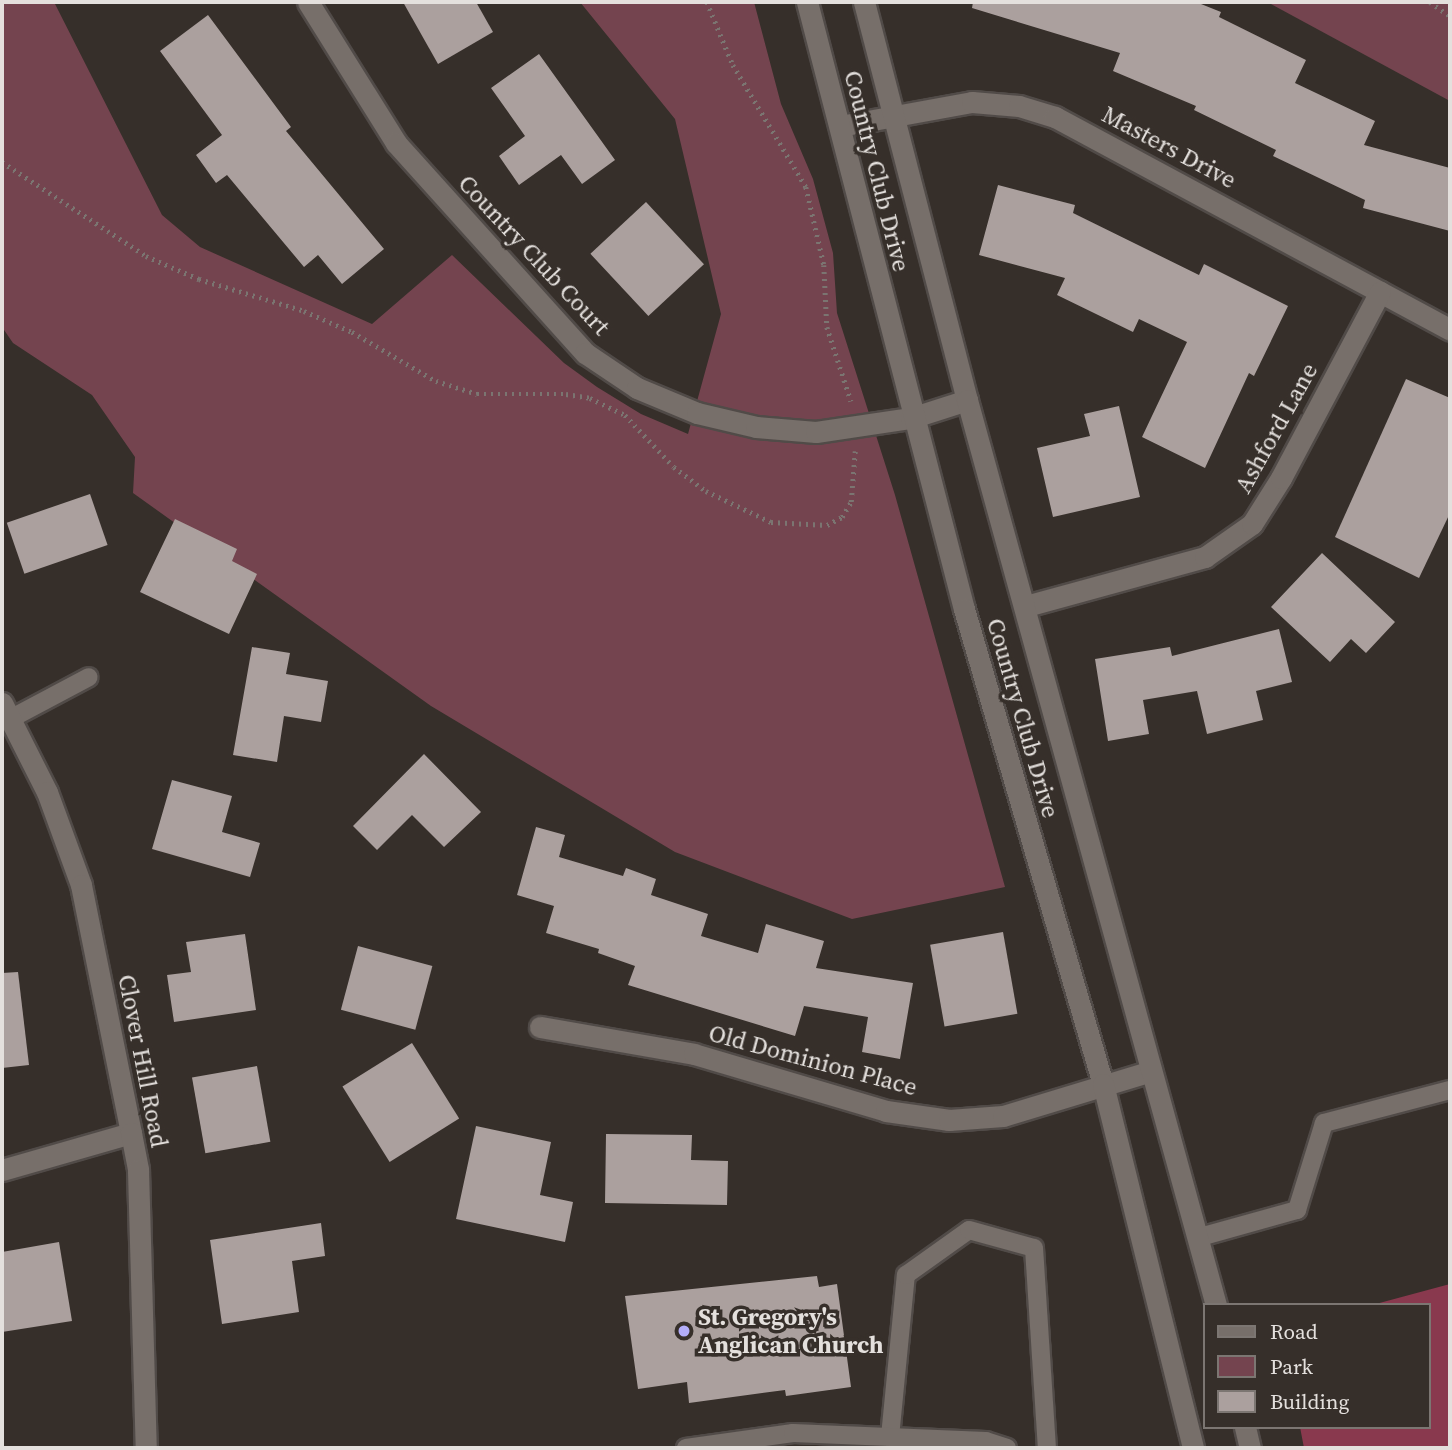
<!DOCTYPE html>
<style>
body{margin:0}
#map{position:relative;width:1452px;height:1450px;overflow:hidden;background:#362f2a;font-family:"Source Serif 4",serif}
div>[style]{position:absolute}
[style*='--x']{left:calc(var(--x)*1px);top:calc(var(--y)*1px);width:calc(var(--w)*1px);rotate:calc(var(--a)*1deg)}
.green>*{inset:0;background:#74444f}
.forest>*{inset:0;background:#89394e}
.building>*{inset:0;background:#aba09e;transform-origin:0 0}
.path>*{height:4.5px;margin-top:-2.25px;transform-origin:0;background:repeating-linear-gradient(90deg,#7b7571 0 2px,transparent 0 7px)}
.roads{filter:drop-shadow(2px 0 #514b48) drop-shadow(-2px 0 #514b48) drop-shadow(0 2px #514b48) drop-shadow(0 -2px #514b48)}
.service>*{height:18px;margin:-9px;padding:0 9px;transform-origin:9px;border-radius:9px;background:#776f6a}
.minor>*{height:21px;margin:-10.5px;padding:0 10.5px;transform-origin:10.5px;border-radius:10.5px;background:#776f6a}
.tertiary>*{height:21px;margin:-10.5px;padding:0 10.5px;transform-origin:10.5px;border-radius:10.5px;background:#776f6a}
.secondary>*{height:21px;margin:-10.5px;padding:0 10.5px;transform-origin:10.5px;border-radius:10.5px;background:#776f6a}
.dots>*{width:19px;height:19px;translate:-50% -50%;box-sizing:border-box;border:4px solid #362f2a;border-radius:50%}
span{translate:-50% -50%;white-space:nowrap;text-align:center;line-height:1.15;-webkit-text-stroke:7px #362f2a;paint-order:stroke}
.street-label{font-size:24px;color:#e4e0dd}
.poi-label{font-size:24px;color:#e4e0dd;font-weight:700}
.left{translate:0 -50%;text-align:left}
.frame{position:absolute;inset:0;border:4px solid #e4e0dd;pointer-events:none}
.legend{position:absolute;left:1203px;top:1303px;width:228px;height:126px;box-sizing:border-box;background:#362f2a;border:2px solid #7c7672;margin:0;padding:9px 12px;list-style:none;font-size:21px;color:#e4e0dd}
.legend li{display:flex;align-items:center;gap:14px;height:35px}
.legend b{width:35px;border:2px solid #7c7672}
</style>
<div id="map">
<div class="green">
<div style="clip-path:polygon(2px 2px,54px 2px,162px 215px,200px 247px,372px 324px,452px 255px,564px 363px,597px 387px,641px 414px,688px 434px,721px 314px,675px 119px,580px 2px,754px 2px,781px 104px,813px 179px,833px 253px,837px 313px,895px 495px,1005px 887px,852px 919px,675px 852px,431px 706px,133px 493px,135px 457px,92px 395px,13px 343px,2px 327px)"></div>
<div style="clip-path:polygon(1267px 2px,1450px 2px,1450px 101px)"></div>
</div>
<div class="forest">
<div style="clip-path:polygon(1450px 1284px,1450px 1448px,1304px 1448px,1300px 1427px,1429px 1427px,1429px 1305px,1372px 1305px)"></div>
</div>
<div class="building">
<div style="clip-path:polygon(403px 2px,476px 2px,493px 32px,438px 64px)"></div>
<div style="clip-path:polygon(973px 2px,1196px 2px,1221px 12px,1219px 17px,1306px 60px,1295px 83px,1375px 121px,1364px 145px,1450px 168px,1450px 231px,1363px 208px,1365px 200px,1273px 156px,1276px 150px,1194px 110px,1196px 106px,1113px 71px,1120px 53px,972px 8px)"></div>
<div style="clip-path:polygon(208px 15px,291px 127px,286px 131px,384px 249px,342px 284px,318px 255px,304px 267px,227px 175px,216px 183px,196px 155px,222px 135px,160px 51px)"></div>
<div style="clip-path:polygon(539px 54px,615px 160px,582px 184px,561px 155px,519px 185px,499px 156px,525px 136px,491px 88px)"></div>
<div style="clip-path:polygon(998px 185px,1075px 205px,1073px 213px,1199px 275px,1204px 264px,1288px 306px,1254px 376px,1249px 373px,1205px 468px,1142px 437px,1187px 342px,1139px 319px,1133px 332px,1057px 295px,1065px 278px,979px 255px)"></div>
<div style="left:646px;top:202px;width:85px;height:76px;rotate:47deg"></div>
<div style="clip-path:polygon(1406px 379px,1450px 398px,1450px 513px,1419px 578px,1335px 537px)"></div>
<div style="clip-path:polygon(1119px 406px,1140px 497px,1053px 517px,1037px 448px,1090px 436px,1084px 414px)"></div>
<div style="left:90px;top:494px;width:54px;height:88px;rotate:71deg"></div>
<div style="clip-path:polygon(175px 519px,237px 549px,232px 561px,257px 574px,229px 634px,140px 592px)"></div>
<div style="clip-path:polygon(1322px 553px,1395px 622px,1366px 653px,1351px 639px,1330px 662px,1271px 607px)"></div>
<div style="clip-path:polygon(1279px 629px,1292px 682px,1256px 691px,1263px 720px,1207px 734px,1197px 691px,1143px 700px,1149px 734px,1108px 741px,1095px 659px,1170px 647px,1172px 656px)"></div>
<div style="clip-path:polygon(252px 647px,290px 653px,286px 674px,328px 681px,321px 722px,284px 716px,277px 762px,233px 755px)"></div>
<div style="clip-path:polygon(424px 754px,481px 812px,444px 847px,412px 815px,377px 850px,353px 826px)"></div>
<div style="clip-path:polygon(172px 780px,232px 796px,222px 832px,260px 843px,250px 877px,152px 849px)"></div>
<div style="clip-path:polygon(536px 827px,565px 835px,559px 857px,623px 876px,626px 868px,656px 879px,651px 895px,708px 914px,701px 936px,758px 953px,766px 924px,824px 941px,816px 968px,913px 983px,900px 1059px,862px 1052px,868px 1017px,804px 1006px,795px 1036px,628px 985px,635px 966px,598px 953px,599px 949px,546px 933px,554px 906px,517px 895px)"></div>
<div style="left:1003px;top:932px;width:83px;height:74px;rotate:80deg"></div>
<div style="clip-path:polygon(245px 934px,256px 1010px,174px 1022px,167px 975px,191px 972px,186px 942px)"></div>
<div style="left:358px;top:946px;width:77px;height:66px;rotate:15deg"></div>
<div style="clip-path:polygon(18px 972px,29px 1065px,2px 1068px,2px 973px)"></div>
<div style="left:412px;top:1043px;width:89px;height:82px;rotate:58deg"></div>
<div style="left:257px;top:1066px;width:77px;height:66px;rotate:80deg"></div>
<div style="clip-path:polygon(476px 1126px,551px 1142px,540px 1195px,573px 1202px,565px 1242px,456px 1219px)"></div>
<div style="clip-path:polygon(606px 1134px,692px 1135px,691px 1160px,728px 1161px,727px 1205px,605px 1203px)"></div>
<div style="clip-path:polygon(321px 1223px,325px 1256px,292px 1261px,299px 1312px,222px 1324px,210px 1240px)"></div>
<div style="clip-path:polygon(59px 1242px,72px 1321px,2px 1332px,2px 1252px)"></div>
<div style="clip-path:polygon(817px 1276px,819px 1287px,837px 1284px,851px 1387px,786px 1396px,785px 1390px,689px 1403px,687px 1382px,638px 1389px,625px 1296px)"></div>
</div>
<div class="path">
<div style="--x:707;--y:2;--w:68;--a:67.6"></div>
<div style="--x:733;--y:65;--w:142;--a:59.1"></div>
<div style="--x:806;--y:187;--w:80;--a:77"></div>
<div style="--x:824;--y:265;--w:62;--a:87.2"></div>
<div style="--x:827;--y:327;--w:78;--a:72"></div>
<div style="--x:1430;--y:2;--w:24;--a:35"></div>
<div style="--x:2;--y:162;--w:172;--a:33.1"></div>
<div style="--x:146;--y:256;--w:58;--a:23.5"></div>
<div style="--x:199;--y:279;--w:110;--a:16.9"></div>
<div style="--x:304;--y:311;--w:52;--a:23.6"></div>
<div style="--x:352;--y:332;--w:97;--a:30.3"></div>
<div style="--x:436;--y:381;--w:43;--a:17.6"></div>
<div style="--x:477;--y:394;--w:89;--a:0"></div>
<div style="--x:566;--y:394;--w:24;--a:9"></div>
<div style="--x:590;--y:398;--w:39;--a:26"></div>
<div style="--x:625;--y:415;--w:71;--a:46.7"></div>
<div style="--x:674;--y:467;--w:40;--a:37"></div>
<div style="--x:706;--y:491;--w:72;--a:25.5"></div>
<div style="--x:771;--y:522;--w:56;--a:3.1"></div>
<div style="--x:827;--y:525;--w:17;--a:-28"></div>
<div style="--x:842;--y:517;--w:17;--a:-59"></div>
<div style="--x:851;--y:502;--w:51;--a:-85.5"></div>
</div>
<div class="roads">
<div class="service">
<div style="--x:10;--y:719;--w:89;--a:-28"></div>
<div style="--x:1200;--y:1237;--w:101;--a:-15.6"></div>
<div style="--x:1297;--y:1210;--w:91;--a:-72.8"></div>
<div style="--x:1324;--y:1123;--w:130;--a:-14.7"></div>
<div style="--x:890;--y:1437;--w:163;--a:-84.4"></div>
<div style="--x:906;--y:1275;--w:77;--a:-35.5"></div>
<div style="--x:969;--y:1230;--w:67;--a:15.5"></div>
<div style="--x:1034;--y:1248;--w:200;--a:86.3"></div>
<div style="--x:686;--y:1448;--w:108;--a:-8"></div>
<div style="--x:793;--y:1433;--w:193;--a:2.4"></div>
<div style="--x:986;--y:1441;--w:22;--a:18"></div>
</div>
<div class="minor">
<div style="--x:308;--y:2;--w:166;--a:58"></div>
<div style="--x:396;--y:143;--w:283;--a:48"></div>
<div style="--x:585;--y:353;--w:63;--a:33.9"></div>
<div style="--x:637;--y:388;--w:65;--a:22.6"></div>
<div style="--x:697;--y:413;--w:61;--a:13.3"></div>
<div style="--x:756;--y:427;--w:60;--a:4.8"></div>
<div style="--x:816;--y:432;--w:96;--a:-8.4"></div>
<div style="--x:911;--y:418;--w:59;--a:-17.8"></div>
<div style="--x:840;--y:126;--w:134;--a:-10.3"></div>
<div style="--x:972;--y:102;--w:47;--a:4.9"></div>
<div style="--x:1019;--y:106;--w:38;--a:17"></div>
<div style="--x:1055;--y:117;--w:449;--a:28.3"></div>
<div style="--x:1026;--y:606;--w:186;--a:-15.3"></div>
<div style="--x:1205;--y:557;--w:57;--a:-35.1"></div>
<div style="--x:1252;--y:524;--w:54;--a:-57.8"></div>
<div style="--x:1281;--y:478;--w:211;--a:-62"></div>
<div style="--x:540;--y:1027;--w:156;--a:9.9"></div>
<div style="--x:694;--y:1054;--w:200;--a:16.5"></div>
<div style="--x:886;--y:1111;--w:64;--a:8.1"></div>
<div style="--x:949;--y:1120;--w:54;--a:-4.2"></div>
<div style="--x:1003;--y:1116;--w:155;--a:-16.9"></div>
<div style="--x:2;--y:1170;--w:134;--a:-16"></div>
</div>
<div class="tertiary">
<div style="--x:2;--y:703;--w:100;--a:63.2"></div>
<div style="--x:47;--y:792;--w:99;--a:69.9"></div>
<div style="--x:81;--y:885;--w:253;--a:78.6"></div>
<div style="--x:131;--y:1133;--w:38;--a:79"></div>
<div style="--x:138;--y:1170;--w:278;--a:88.4"></div>
</div>
<div class="secondary">
<div style="--x:807;--y:2;--w:627;--a:75.5"></div>
<div style="--x:964;--y:609;--w:495;--a:73.7"></div>
<div style="--x:1103;--y:1084;--w:375;--a:76.1"></div>
<div style="--x:864;--y:2;--w:411;--a:75.5"></div>
<div style="--x:967;--y:400;--w:939;--a:74.62"></div>
<div style="--x:1245;--y:1427;--w:22;--a:77"></div>
</div>
</div>
<div class="dots">
<div style="left:684px;top:1331px;background:#b3adf9"></div>
</div>
<div class="street-label">
<span style="left:1169px;top:147px;rotate:28deg">Masters Drive</span>
<span style="left:877px;top:171px;rotate:76deg">Country Club Drive</span>
<span style="left:534px;top:255px;rotate:47deg">Country Club Court</span>
<span style="left:1276px;top:428px;rotate:-61deg">Ashford Lane</span>
<span style="left:1023px;top:718px;rotate:74deg">Country Club Drive</span>
<span style="left:813px;top:1060px;rotate:15deg">Old Dominion Place</span>
<span style="left:143px;top:1061px;rotate:79deg">Clover Hill Road</span>
</div>
<div class="poi-label">
<span class="left" style="left:698px;top:1331px">St. Gregory's<br>Anglican Church</span>
</div>
<div class="frame"></div>
<ul class="legend">
<li><b style="height:9px;background:#776f6a"></b>Road</li>
<li><b style="height:19px;background:#74444f"></b>Park</li>
<li><b style="height:19px;background:#aba09e"></b>Building</li>
</ul>
</div>
